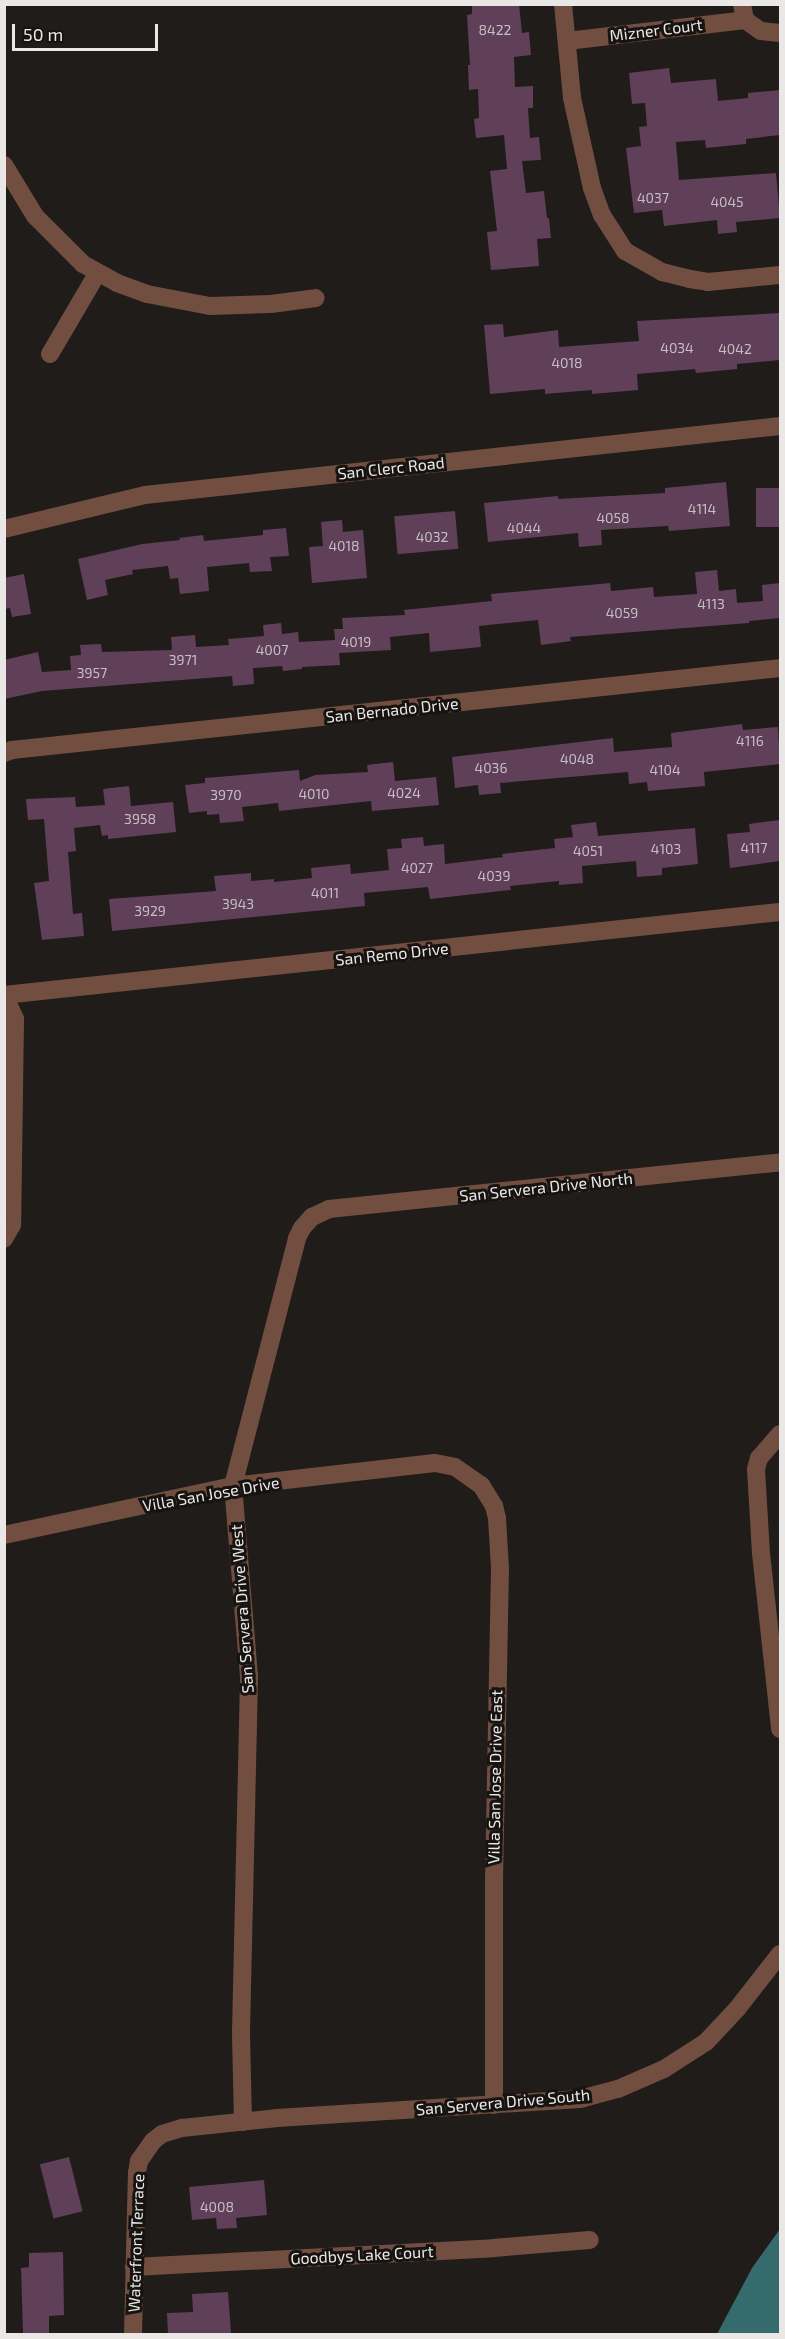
<!DOCTYPE html>
<style>
body{margin:0}
#map{position:relative;width:785px;height:2339px;overflow:hidden;background:#1f1c1a;font-family:"Exo 2",sans-serif}
div>[style]{position:absolute}
[style*='--x']{left:calc(var(--x)*1px);top:calc(var(--y)*1px);width:calc(var(--w)*1px);rotate:calc(var(--a)*1deg)}
.water>*{inset:0;background:#366b6e}
.building>*{inset:0;background:#5f4058;transform-origin:0 0}
.minor>*{height:18px;margin:-9px;padding:0 9px;transform-origin:9px;border-radius:9px;background:#714e40}
span{translate:-50% -50%;white-space:nowrap;text-align:center;line-height:1.15;-webkit-text-stroke:6px #161311;paint-order:stroke}
.number-label{font-size:14px;color:#c7bec3}
.number-label span{-webkit-text-stroke-width:0}
.street-label{font-size:16px;color:#eae8e7}
.frame{position:absolute;inset:0;border:6px solid #eae8e7;pointer-events:none}
.scale{position:absolute;left:12px;top:24px;width:146px;height:27px;box-sizing:border-box;border:3px solid #eae8e7;border-top:0;padding-left:8px;font-size:18px;line-height:21px;white-space:nowrap;color:#eae8e7;-webkit-text-stroke:4px #161311;paint-order:stroke}
</style>
<div id="map">
<div class="water">
<div style="clip-path:polygon(780px 2229px,780px 2334px,717px 2334px,752px 2268px)"></div>
</div>
<div class="building">
<div style="clip-path:polygon(472px 4px,519px 4px,522px 33px,529px 32px,531px 55px,514px 57px,515px 87px,533px 86px,533px 108px,528px 108px,530px 138px,539px 137px,541px 160px,522px 161px,526px 193px,544px 191px,547px 218px,549px 218px,551px 238px,537px 239px,539px 266px,491px 270px,487px 232px,497px 231px,490px 171px,507px 169px,504px 135px,476px 138px,474px 119px,479px 118px,478px 89px,469px 90px,468px 65px,470px 65px,467px 15px,472px 14px)"></div>
<div style="clip-path:polygon(669px 68px,671px 83px,716px 79px,718px 101px,748px 98px,748px 93px,780px 90px,780px 135px,746px 139px,746px 144px,706px 148px,705px 140px,676px 142px,679px 180px,776px 173px,780px 218px,736px 222px,737px 232px,718px 234px,717px 220px,664px 226px,662px 210px,634px 213px,626px 148px,641px 146px,639px 127px,647px 126px,645px 103px,632px 104px,629px 73px)"></div>
<div style="clip-path:polygon(780px 313px,780px 360px,737px 364px,737px 369px,696px 373px,695px 369px,637px 374px,638px 390px,592px 394px,592px 390px,545px 394px,545px 389px,490px 394px,484px 325px,503px 324px,504px 337px,558px 330px,559px 347px,639px 341px,637px 321px)"></div>
<div style="clip-path:polygon(726px 482px,730px 526px,669px 531px,668px 526px,601px 530px,602px 545px,579px 547px,578px 533px,488px 542px,484px 503px,558px 496px,558px 499px,665px 493px,665px 488px)"></div>
<div style="left:780px;top:488px;width:39px;height:24px;rotate:90deg"></div>
<div style="left:455px;top:511px;width:38px;height:61px;rotate:85deg"></div>
<div style="clip-path:polygon(342px 520px,343px 532px,363px 530px,367px 578px,312px 583px,309px 547px,323px 546px,321px 522px)"></div>
<div style="clip-path:polygon(286px 528px,289px 556px,270px 557px,272px 571px,250px 572px,249px 563px,207px 567px,209px 591px,180px 594px,178px 578px,170px 579px,168px 566px,132px 570px,133px 574px,105px 580px,108px 595px,87px 600px,78px 559px,142px 544px,180px 540px,179px 538px,203px 535px,204px 541px,263px 535px,263px 530px)"></div>
<div style="clip-path:polygon(717px 570px,719px 591px,736px 589px,737px 603px,763px 601px,762px 585px,780px 583px,780px 618px,749px 621px,749px 623px,570px 637px,571px 641px,541px 645px,538px 620px,479px 626px,481px 647px,430px 652px,429px 633px,390px 637px,391px 650px,339px 653px,340px 665px,302px 667px,302px 669px,283px 671px,282px 666px,253px 668px,254px 684px,233px 686px,232px 676px,42px 691px,4px 699px,4px 660px,38px 652px,42px 672px,71px 670px,70px 656px,81px 655px,80px 645px,101px 644px,102px 652px,172px 650px,171px 637px,195px 635px,196px 647px,229px 645px,228px 639px,264px 636px,263px 625px,281px 623px,282px 634px,298px 632px,299px 642px,335px 640px,334px 629px,343px 629px,342px 618px,405px 615px,404px 610px,492px 601px,491px 594px,610px 583px,611px 591px,653px 587px,654px 597px,697px 594px,695px 572px)"></div>
<div style="clip-path:polygon(24px 574px,31px 614px,12px 617px,10px 608px,4px 609px,4px 578px)"></div>
<div style="clip-path:polygon(742px 724px,743px 730px,778px 727px,780px 764px,704px 772px,705px 786px,648px 791px,647px 782px,629px 784px,628px 772px,500px 783px,501px 793px,479px 795px,478px 785px,455px 788px,452px 757px,613px 738px,614px 752px,672px 747px,671px 733px)"></div>
<div style="clip-path:polygon(393px 762px,395px 781px,436px 777px,439px 805px,372px 811px,371px 801px,279px 811px,278px 803px,242px 807px,244px 821px,220px 823px,219px 814px,207px 815px,207px 811px,189px 813px,185px 785px,205px 783px,205px 778px,299px 770px,300px 781px,315px 775px,368px 772px,367px 765px)"></div>
<div style="clip-path:polygon(129px 786px,131px 806px,173px 802px,176px 832px,108px 839px,108px 835px,102px 836px,100px 825px,74px 828px,76px 851px,68px 852px,73px 914px,82px 913px,84px 936px,42px 940px,34px 883px,49px 881px,44px 819px,28px 820px,26px 799px,75px 797px,76px 807px,105px 805px,103px 789px)"></div>
<div style="clip-path:polygon(780px 820px,780px 861px,730px 868px,727px 834px,750px 832px,749px 824px)"></div>
<div style="clip-path:polygon(596px 822px,598px 836px,695px 828px,698px 864px,662px 868px,662px 875px,637px 877px,636px 861px,582px 866px,583px 883px,559px 885px,559px 881px,510px 886px,511px 890px,430px 899px,428px 887px,364px 893px,365px 906px,112px 931px,109px 899px,216px 891px,214px 876px,251px 873px,251px 881px,274px 879px,274px 882px,312px 878px,311px 868px,350px 864px,351px 874px,389px 870px,387px 849px,402px 848px,401px 839px,423px 837px,424px 846px,444px 844px,445px 864px,503px 857px,502px 854px,555px 848px,554px 839px,573px 837px,571px 825px)"></div>
<div style="left:69px;top:2157px;width:56px;height:30px;rotate:76deg"></div>
<div style="clip-path:polygon(264px 2180px,267px 2215px,236px 2218px,237px 2228px,217px 2229px,216px 2218px,192px 2220px,189px 2187px)"></div>
<div style="clip-path:polygon(63px 2252px,64px 2315px,49px 2316px,49px 2334px,23px 2334px,21px 2268px,29px 2267px,29px 2253px)"></div>
<div style="clip-path:polygon(228px 2292px,231px 2333px,168px 2334px,167px 2313px,193px 2312px,192px 2294px)"></div>
</div>
<div class="minor">
<div style="--x:563;--y:4;--w:94;--a:84.5"></div>
<div style="--x:572;--y:98;--w:92;--a:77.5"></div>
<div style="--x:592;--y:188;--w:29;--a:70"></div>
<div style="--x:602;--y:215;--w:43;--a:57.4"></div>
<div style="--x:625;--y:251;--w:43;--a:29.6"></div>
<div style="--x:662;--y:272;--w:29;--a:14"></div>
<div style="--x:690;--y:279;--w:18;--a:9"></div>
<div style="--x:708;--y:282;--w:72;--a:-5.6"></div>
<div style="--x:742;--y:4;--w:16;--a:79"></div>
<div style="--x:745;--y:20;--w:19;--a:35"></div>
<div style="--x:761;--y:31;--w:19;--a:6"></div>
<div style="--x:567;--y:41;--w:179;--a:-6.7"></div>
<div style="--x:4;--y:165;--w:60;--a:58.7"></div>
<div style="--x:35;--y:216;--w:68;--a:45"></div>
<div style="--x:83;--y:264;--w:39;--a:29"></div>
<div style="--x:117;--y:283;--w:32;--a:20"></div>
<div style="--x:147;--y:294;--w:64;--a:10.8"></div>
<div style="--x:210;--y:306;--w:61;--a:-1.9"></div>
<div style="--x:271;--y:304;--w:45;--a:-7.6"></div>
<div style="--x:50;--y:354;--w:93;--a:-59.6"></div>
<div style="--x:4;--y:529;--w:145;--a:-13.6"></div>
<div style="--x:145;--y:495;--w:639;--a:-6.2"></div>
<div style="--x:4;--y:753;--w:9;--a:-21"></div>
<div style="--x:12;--y:750;--w:772;--a:-6.09"></div>
<div style="--x:4;--y:995;--w:780;--a:-6.11"></div>
<div style="--x:4;--y:995;--w:26;--a:65"></div>
<div style="--x:15;--y:1019;--w:206;--a:90.8"></div>
<div style="--x:12;--y:1225;--w:16;--a:120"></div>
<div style="--x:780;--y:1434;--w:32;--a:131"></div>
<div style="--x:759;--y:1458;--w:11;--a:105"></div>
<div style="--x:756;--y:1469;--w:84;--a:86.6"></div>
<div style="--x:761;--y:1553;--w:177;--a:83.8"></div>
<div style="--x:4;--y:1535;--w:234;--a:-12.1"></div>
<div style="--x:233;--y:1486;--w:203;--a:-6.5"></div>
<div style="--x:435;--y:1463;--w:20;--a:11"></div>
<div style="--x:455;--y:1467;--w:32;--a:35"></div>
<div style="--x:481;--y:1485;--w:25;--a:58"></div>
<div style="--x:494;--y:1506;--w:12;--a:76"></div>
<div style="--x:497;--y:1518;--w:50;--a:86.6"></div>
<div style="--x:500;--y:1568;--w:313;--a:91.1"></div>
<div style="--x:494;--y:1881;--w:224;--a:90"></div>
<div style="--x:243;--y:2122;--w:90;--a:-91.3"></div>
<div style="--x:241;--y:2032;--w:356;--a:-88.7"></div>
<div style="--x:249;--y:1676;--w:191;--a:-94.8"></div>
<div style="--x:233;--y:1486;--w:256;--a:-75.5"></div>
<div style="--x:297;--y:1238;--w:11;--a:-63"></div>
<div style="--x:302;--y:1228;--w:15;--a:-48"></div>
<div style="--x:312;--y:1217;--w:19;--a:-25"></div>
<div style="--x:329;--y:1209;--w:453;--a:-5.9"></div>
<div style="--x:134;--y:2267;--w:360;--a:-3"></div>
<div style="--x:493;--y:2248;--w:97;--a:-4.7"></div>
<div style="--x:133;--y:2334;--w:161;--a:-88.6"></div>
<div style="--x:137;--y:2173;--w:12;--a:-81"></div>
<div style="--x:139;--y:2161;--w:24;--a:-55"></div>
<div style="--x:153;--y:2141;--w:11;--a:-38"></div>
<div style="--x:162;--y:2134;--w:21;--a:-17"></div>
<div style="--x:182;--y:2128;--w:96;--a:-6"></div>
<div style="--x:277;--y:2118;--w:304;--a:-3.6"></div>
<div style="--x:580;--y:2099;--w:39;--a:-15"></div>
<div style="--x:618;--y:2089;--w:50;--a:-23.5"></div>
<div style="--x:664;--y:2069;--w:50;--a:-32.7"></div>
<div style="--x:706;--y:2042;--w:45;--a:-46.8"></div>
<div style="--x:737;--y:2009;--w:70;--a:-52"></div>
</div>
<div class="number-label">
<span style="left:495px;top:30px">8422</span>
<span style="left:653px;top:198px">4037</span>
<span style="left:727px;top:202px">4045</span>
<span style="left:677px;top:348px">4034</span>
<span style="left:735px;top:349px">4042</span>
<span style="left:567px;top:363px">4018</span>
<span style="left:702px;top:509px">4114</span>
<span style="left:613px;top:518px">4058</span>
<span style="left:524px;top:528px">4044</span>
<span style="left:432px;top:537px">4032</span>
<span style="left:344px;top:546px">4018</span>
<span style="left:711px;top:604px">4113</span>
<span style="left:622px;top:613px">4059</span>
<span style="left:356px;top:642px">4019</span>
<span style="left:272px;top:650px">4007</span>
<span style="left:183px;top:660px">3971</span>
<span style="left:92px;top:673px">3957</span>
<span style="left:750px;top:741px">4116</span>
<span style="left:577px;top:759px">4048</span>
<span style="left:491px;top:768px">4036</span>
<span style="left:665px;top:770px">4104</span>
<span style="left:404px;top:793px">4024</span>
<span style="left:314px;top:794px">4010</span>
<span style="left:226px;top:795px">3970</span>
<span style="left:140px;top:819px">3958</span>
<span style="left:754px;top:848px">4117</span>
<span style="left:666px;top:849px">4103</span>
<span style="left:588px;top:851px">4051</span>
<span style="left:417px;top:868px">4027</span>
<span style="left:494px;top:876px">4039</span>
<span style="left:325px;top:893px">4011</span>
<span style="left:238px;top:904px">3943</span>
<span style="left:150px;top:911px">3929</span>
<span style="left:217px;top:2207px">4008</span>
</div>
<div class="street-label">
<span style="left:656px;top:30px;rotate:-7deg">Mizner Court</span>
<span style="left:391px;top:468px;rotate:-6deg">San Clerc Road</span>
<span style="left:392px;top:710px;rotate:-6deg">San Bernado Drive</span>
<span style="left:392px;top:954px;rotate:-6deg">San Remo Drive</span>
<span style="left:546px;top:1187px;rotate:-6deg">San Servera Drive North</span>
<span style="left:211px;top:1494px;rotate:-10deg">Villa San Jose Drive</span>
<span style="left:242px;top:1609px;rotate:-94deg">San Servera Drive West</span>
<span style="left:495px;top:1777px;rotate:-89deg">Villa San Jose Drive East</span>
<span style="left:503px;top:2102px;rotate:-5deg">San Servera Drive South</span>
<span style="left:136px;top:2243px;rotate:-88deg">Waterfront Terrace</span>
<span style="left:362px;top:2255px;rotate:-3deg">Goodbys Lake Court</span>
</div>
<div class="frame"></div>
<div class="scale">50 m</div>
</div>
